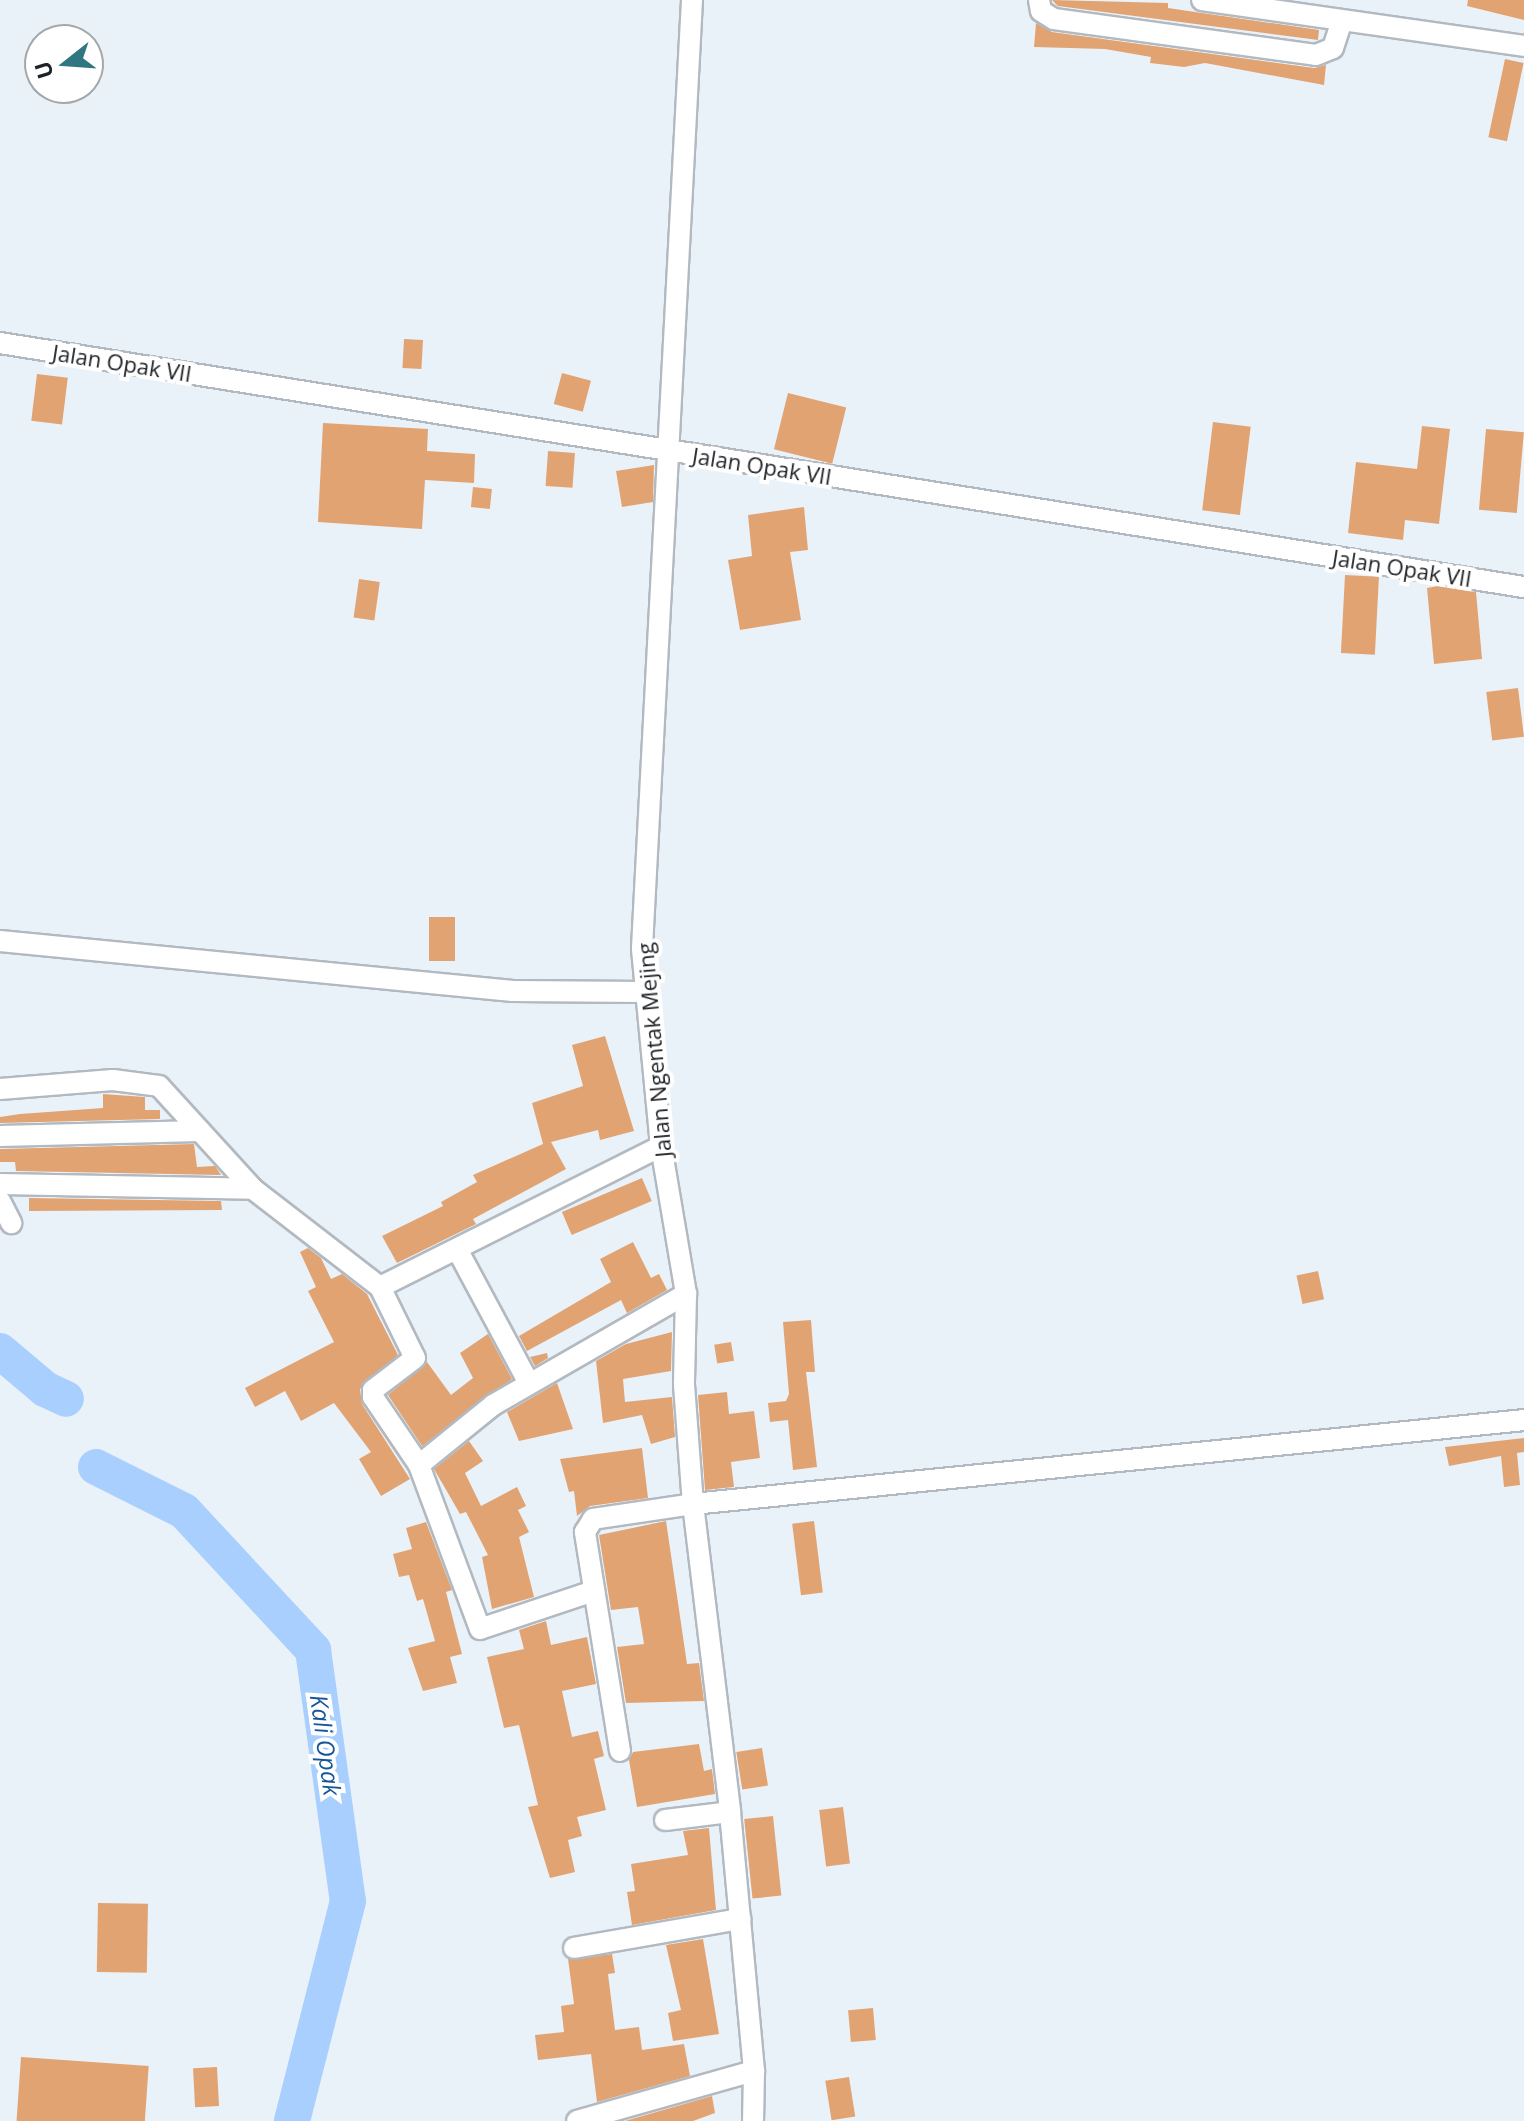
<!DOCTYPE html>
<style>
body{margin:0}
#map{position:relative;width:1524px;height:2121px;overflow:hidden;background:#eaf2f9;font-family:"Open Sans",sans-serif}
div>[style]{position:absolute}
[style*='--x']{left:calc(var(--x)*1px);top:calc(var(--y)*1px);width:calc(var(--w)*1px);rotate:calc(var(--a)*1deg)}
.river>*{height:36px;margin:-18px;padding:0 18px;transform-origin:18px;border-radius:18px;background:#a8cffe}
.building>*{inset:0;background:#e2a373;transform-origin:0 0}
.roads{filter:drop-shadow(2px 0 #b2b9c0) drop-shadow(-2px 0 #b2b9c0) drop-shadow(0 2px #b2b9c0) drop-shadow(0 -2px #b2b9c0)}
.minor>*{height:20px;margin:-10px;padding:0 10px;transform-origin:10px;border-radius:10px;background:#fff}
span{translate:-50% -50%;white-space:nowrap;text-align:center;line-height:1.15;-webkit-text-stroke:8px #fff;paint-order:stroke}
.street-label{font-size:22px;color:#202326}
.water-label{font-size:24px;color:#16569b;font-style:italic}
.north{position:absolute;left:24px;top:24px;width:80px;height:80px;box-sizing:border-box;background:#fff;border:2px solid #a6a7a8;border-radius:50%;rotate:253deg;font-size:22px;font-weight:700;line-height:32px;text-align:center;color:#202326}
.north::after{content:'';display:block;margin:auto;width:28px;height:36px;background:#307782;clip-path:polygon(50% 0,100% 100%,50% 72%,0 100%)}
</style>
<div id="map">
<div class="river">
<div style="--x:0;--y:1351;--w:59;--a:40.2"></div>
<div style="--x:45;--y:1389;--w:23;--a:25"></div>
<div style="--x:96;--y:1467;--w:98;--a:26.6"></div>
<div style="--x:184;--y:1511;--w:190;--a:47.1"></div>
<div style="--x:313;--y:1650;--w:253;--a:82.1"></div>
<div style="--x:348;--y:1901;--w:227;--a:104.3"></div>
</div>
<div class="building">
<div style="clip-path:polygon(1052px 0,1168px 3px,1168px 8px,1319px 30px,1318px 40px,1058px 6px)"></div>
<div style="clip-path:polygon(1468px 0,1524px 0,1524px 20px,1467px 6px)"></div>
<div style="clip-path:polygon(1036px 23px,1052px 32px,1314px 68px,1326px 65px,1324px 85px,1205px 63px,1184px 67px,1150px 63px,1151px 57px,1105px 49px,1034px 47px)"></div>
<div style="left:1505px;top:59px;width:19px;height:80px;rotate:12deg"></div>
<div style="left:404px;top:339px;width:19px;height:29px;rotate:3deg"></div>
<div style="left:562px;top:373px;width:30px;height:32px;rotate:15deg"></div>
<div style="left:37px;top:374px;width:31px;height:47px;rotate:7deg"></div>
<div style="left:788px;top:393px;width:60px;height:58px;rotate:14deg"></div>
<div style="left:1213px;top:422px;width:38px;height:89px;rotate:7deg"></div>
<div style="clip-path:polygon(323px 423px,428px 429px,427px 451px,475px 454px,474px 483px,425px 480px,422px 529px,318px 522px)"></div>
<div style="clip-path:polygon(1422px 426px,1450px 429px,1439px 524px,1405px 520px,1403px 540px,1348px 533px,1356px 462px,1417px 469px)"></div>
<div style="left:1486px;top:429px;width:38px;height:81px;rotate:5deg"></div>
<div style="left:548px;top:451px;width:27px;height:35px;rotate:4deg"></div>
<div style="clip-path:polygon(654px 465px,653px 502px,622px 507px,616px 471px)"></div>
<div style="left:473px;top:487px;width:19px;height:20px;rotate:6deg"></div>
<div style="clip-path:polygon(804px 507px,808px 550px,790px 552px,801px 620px,740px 630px,728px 560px,752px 556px,748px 515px)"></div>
<div style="left:1345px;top:575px;width:34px;height:78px;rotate:3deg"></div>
<div style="left:359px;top:579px;width:21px;height:39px;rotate:8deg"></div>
<div style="clip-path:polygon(1438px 586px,1476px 592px,1482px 659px,1434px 664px,1427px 588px)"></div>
<div style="left:1518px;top:688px;width:49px;height:32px;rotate:83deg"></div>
<div style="left:429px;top:917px;width:26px;height:44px"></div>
<div style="clip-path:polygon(605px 1036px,634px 1131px,600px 1140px,598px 1130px,551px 1142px,566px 1169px,473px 1219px,476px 1224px,397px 1263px,382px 1236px,443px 1206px,441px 1202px,477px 1182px,473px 1175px,543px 1144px,532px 1103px,583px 1086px,572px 1045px)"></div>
<div style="clip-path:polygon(103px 1094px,145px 1097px,145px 1110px,160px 1110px,160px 1119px,0 1123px,0 1117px,20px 1114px,103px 1108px)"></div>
<div style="clip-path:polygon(194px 1144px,197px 1167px,215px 1166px,221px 1175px,16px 1171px,15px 1162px,0 1162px,0 1149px)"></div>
<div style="left:642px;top:1178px;width:25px;height:87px;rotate:67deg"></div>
<div style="clip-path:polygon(29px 1198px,221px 1201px,222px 1210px,29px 1211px)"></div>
<div style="clip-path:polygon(633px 1242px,651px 1278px,659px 1274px,667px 1290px,627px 1313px,621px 1300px,527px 1351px,519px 1336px,611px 1282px,600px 1259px)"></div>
<div style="clip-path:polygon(308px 1248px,321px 1258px,331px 1279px,342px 1274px,367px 1294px,398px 1355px,360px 1389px,362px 1404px,410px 1479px,381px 1496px,359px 1459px,371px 1452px,334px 1403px,301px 1421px,285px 1391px,255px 1407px,245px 1388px,334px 1342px,308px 1291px,316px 1287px,300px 1252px)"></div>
<div style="left:1318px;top:1271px;width:29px;height:22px;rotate:78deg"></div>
<div style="clip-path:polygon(811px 1320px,815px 1372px,806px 1372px,817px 1467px,793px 1470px,788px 1420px,770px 1422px,768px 1403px,786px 1401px,789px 1394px,783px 1322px)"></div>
<div style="clip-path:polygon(672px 1332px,671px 1371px,623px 1379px,625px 1402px,672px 1397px,675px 1437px,651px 1444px,642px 1415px,603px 1423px,596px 1361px,626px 1344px)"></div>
<div style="clip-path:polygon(488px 1334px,512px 1379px,422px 1446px,388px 1395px,427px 1362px,451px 1395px,473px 1378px,460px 1353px)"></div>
<div style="left:731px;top:1342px;width:19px;height:17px;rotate:81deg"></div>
<div style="clip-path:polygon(547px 1353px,548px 1358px,535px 1366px,530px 1357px)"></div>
<div style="clip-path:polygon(557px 1383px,573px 1429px,519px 1441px,507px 1412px)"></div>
<div style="clip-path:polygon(727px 1392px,729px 1414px,754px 1411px,760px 1458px,731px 1462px,734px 1487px,705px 1490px,698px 1395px)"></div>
<div style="clip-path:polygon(1524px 1438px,1524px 1452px,1517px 1453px,1520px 1485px,1504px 1487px,1501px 1456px,1449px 1466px,1445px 1447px)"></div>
<div style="clip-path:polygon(469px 1441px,483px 1461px,465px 1473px,481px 1506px,517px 1487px,526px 1506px,518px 1510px,529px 1532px,519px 1537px,534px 1597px,492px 1609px,482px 1557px,488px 1555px,466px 1512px,460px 1514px,434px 1469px)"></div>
<div style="clip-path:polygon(642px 1448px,648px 1498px,590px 1506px,577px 1516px,574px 1491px,569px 1492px,560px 1459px)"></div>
<div style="clip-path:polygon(666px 1521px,687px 1664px,699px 1663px,704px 1701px,626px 1703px,617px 1647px,644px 1644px,638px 1607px,611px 1610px,599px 1535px)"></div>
<div style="left:814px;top:1521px;width:72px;height:22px;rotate:83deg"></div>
<div style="clip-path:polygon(426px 1522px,452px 1590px,446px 1592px,462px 1654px,450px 1657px,457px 1683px,423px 1691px,408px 1648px,435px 1641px,423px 1599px,417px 1601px,409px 1575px,399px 1577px,393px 1554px,412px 1549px,406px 1528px)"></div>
<div style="clip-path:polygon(546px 1621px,551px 1645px,587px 1637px,596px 1684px,562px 1691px,572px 1737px,598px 1731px,604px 1756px,594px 1759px,606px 1810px,577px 1817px,582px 1836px,568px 1840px,575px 1872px,550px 1878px,528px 1807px,538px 1805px,519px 1725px,504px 1728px,487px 1657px,524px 1649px,519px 1630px)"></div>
<div style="clip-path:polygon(699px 1744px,704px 1771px,712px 1769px,715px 1794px,637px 1807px,629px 1760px,633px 1752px)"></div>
<div style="left:762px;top:1748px;width:38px;height:26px;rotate:81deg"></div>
<div style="left:843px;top:1807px;width:57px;height:24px;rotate:83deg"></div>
<div style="left:773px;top:1816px;width:80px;height:29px;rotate:84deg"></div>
<div style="clip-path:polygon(709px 1828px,716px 1910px,632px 1925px,627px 1892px,635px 1891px,631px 1864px,688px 1855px,683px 1831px)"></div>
<div style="left:98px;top:1903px;width:50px;height:69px;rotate:1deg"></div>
<div style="clip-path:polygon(703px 1939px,719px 2034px,673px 2041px,668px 2013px,681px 2010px,666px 1945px)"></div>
<div style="clip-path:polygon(612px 1954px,615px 1973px,608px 1974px,615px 2030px,639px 2027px,642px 2050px,684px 2044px,690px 2076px,597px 2102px,591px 2054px,538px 2060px,535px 2035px,564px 2032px,561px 2006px,574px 2004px,568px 1959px)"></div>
<div style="left:873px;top:2008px;width:32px;height:25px;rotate:85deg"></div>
<div style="left:21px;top:2057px;width:128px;height:64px;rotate:4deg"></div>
<div style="left:217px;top:2067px;width:39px;height:24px;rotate:87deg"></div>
<div style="left:849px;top:2077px;width:40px;height:24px;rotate:81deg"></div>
<div style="clip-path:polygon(712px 2096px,715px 2113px,693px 2121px,625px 2121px)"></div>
</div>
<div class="roads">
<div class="minor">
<div style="--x:692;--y:0;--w:950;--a:93.02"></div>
<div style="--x:642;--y:949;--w:198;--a:84.5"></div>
<div style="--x:661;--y:1146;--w:150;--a:80.4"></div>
<div style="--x:686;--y:1294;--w:91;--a:91.3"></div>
<div style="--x:684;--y:1385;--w:119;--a:85.7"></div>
<div style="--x:693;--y:1504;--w:310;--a:83.1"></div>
<div style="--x:730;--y:1812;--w:260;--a:84.7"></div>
<div style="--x:754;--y:2071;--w:50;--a:91.1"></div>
<div style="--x:1039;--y:0;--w:11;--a:80"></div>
<div style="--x:1041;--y:11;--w:15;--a:32"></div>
<div style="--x:1054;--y:19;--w:264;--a:7.8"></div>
<div style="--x:1316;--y:55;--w:18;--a:-22"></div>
<div style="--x:1333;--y:48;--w:29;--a:-72"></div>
<div style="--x:1202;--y:0;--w:325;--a:8.1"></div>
<div style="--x:0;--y:343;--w:1543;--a:9.1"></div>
<div style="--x:0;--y:941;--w:515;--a:5.57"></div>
<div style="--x:513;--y:991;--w:132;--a:0.4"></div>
<div style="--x:0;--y:1089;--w:113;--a:-4.6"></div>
<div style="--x:113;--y:1080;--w:46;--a:7.4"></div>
<div style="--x:159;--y:1086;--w:139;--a:47.6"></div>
<div style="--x:253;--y:1189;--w:160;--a:37.7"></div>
<div style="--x:380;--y:1287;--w:79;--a:63.8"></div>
<div style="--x:415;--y:1358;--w:53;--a:142.7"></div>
<div style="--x:373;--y:1390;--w:7;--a:90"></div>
<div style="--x:373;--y:1397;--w:82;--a:55.9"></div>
<div style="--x:0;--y:1136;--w:200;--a:-1.4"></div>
<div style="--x:0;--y:1184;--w:253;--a:1.1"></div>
<div style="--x:0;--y:1201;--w:25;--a:63"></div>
<div style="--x:457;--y:1249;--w:152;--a:61.8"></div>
<div style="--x:380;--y:1287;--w:314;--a:-26.6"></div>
<div style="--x:594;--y:1591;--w:120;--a:161.6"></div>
<div style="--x:480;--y:1629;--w:175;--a:-110.4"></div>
<div style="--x:419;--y:1465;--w:95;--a:-39"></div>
<div style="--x:493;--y:1405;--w:223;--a:-29.9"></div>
<div style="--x:620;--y:1751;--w:222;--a:-99.1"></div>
<div style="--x:585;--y:1532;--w:15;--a:-58"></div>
<div style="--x:593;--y:1519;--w:101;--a:-8.5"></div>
<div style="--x:693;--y:1504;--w:835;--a:-5.77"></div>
<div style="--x:665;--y:1820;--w:65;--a:-7"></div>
<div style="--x:574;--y:1948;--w:169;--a:-9.9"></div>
<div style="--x:577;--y:2121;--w:184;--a:-15.8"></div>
</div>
</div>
<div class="street-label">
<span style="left:122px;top:363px;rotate:9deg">Jalan Opak VII</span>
<span style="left:762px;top:466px;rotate:9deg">Jalan Opak VII</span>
<span style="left:1402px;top:568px;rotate:9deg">Jalan Opak VII</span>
<span style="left:654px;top:1050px;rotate:-95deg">Jalan Ngentak Mejing</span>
</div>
<div class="water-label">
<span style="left:326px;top:1745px;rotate:82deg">Kali Opak</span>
</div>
<div class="north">U</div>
</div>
